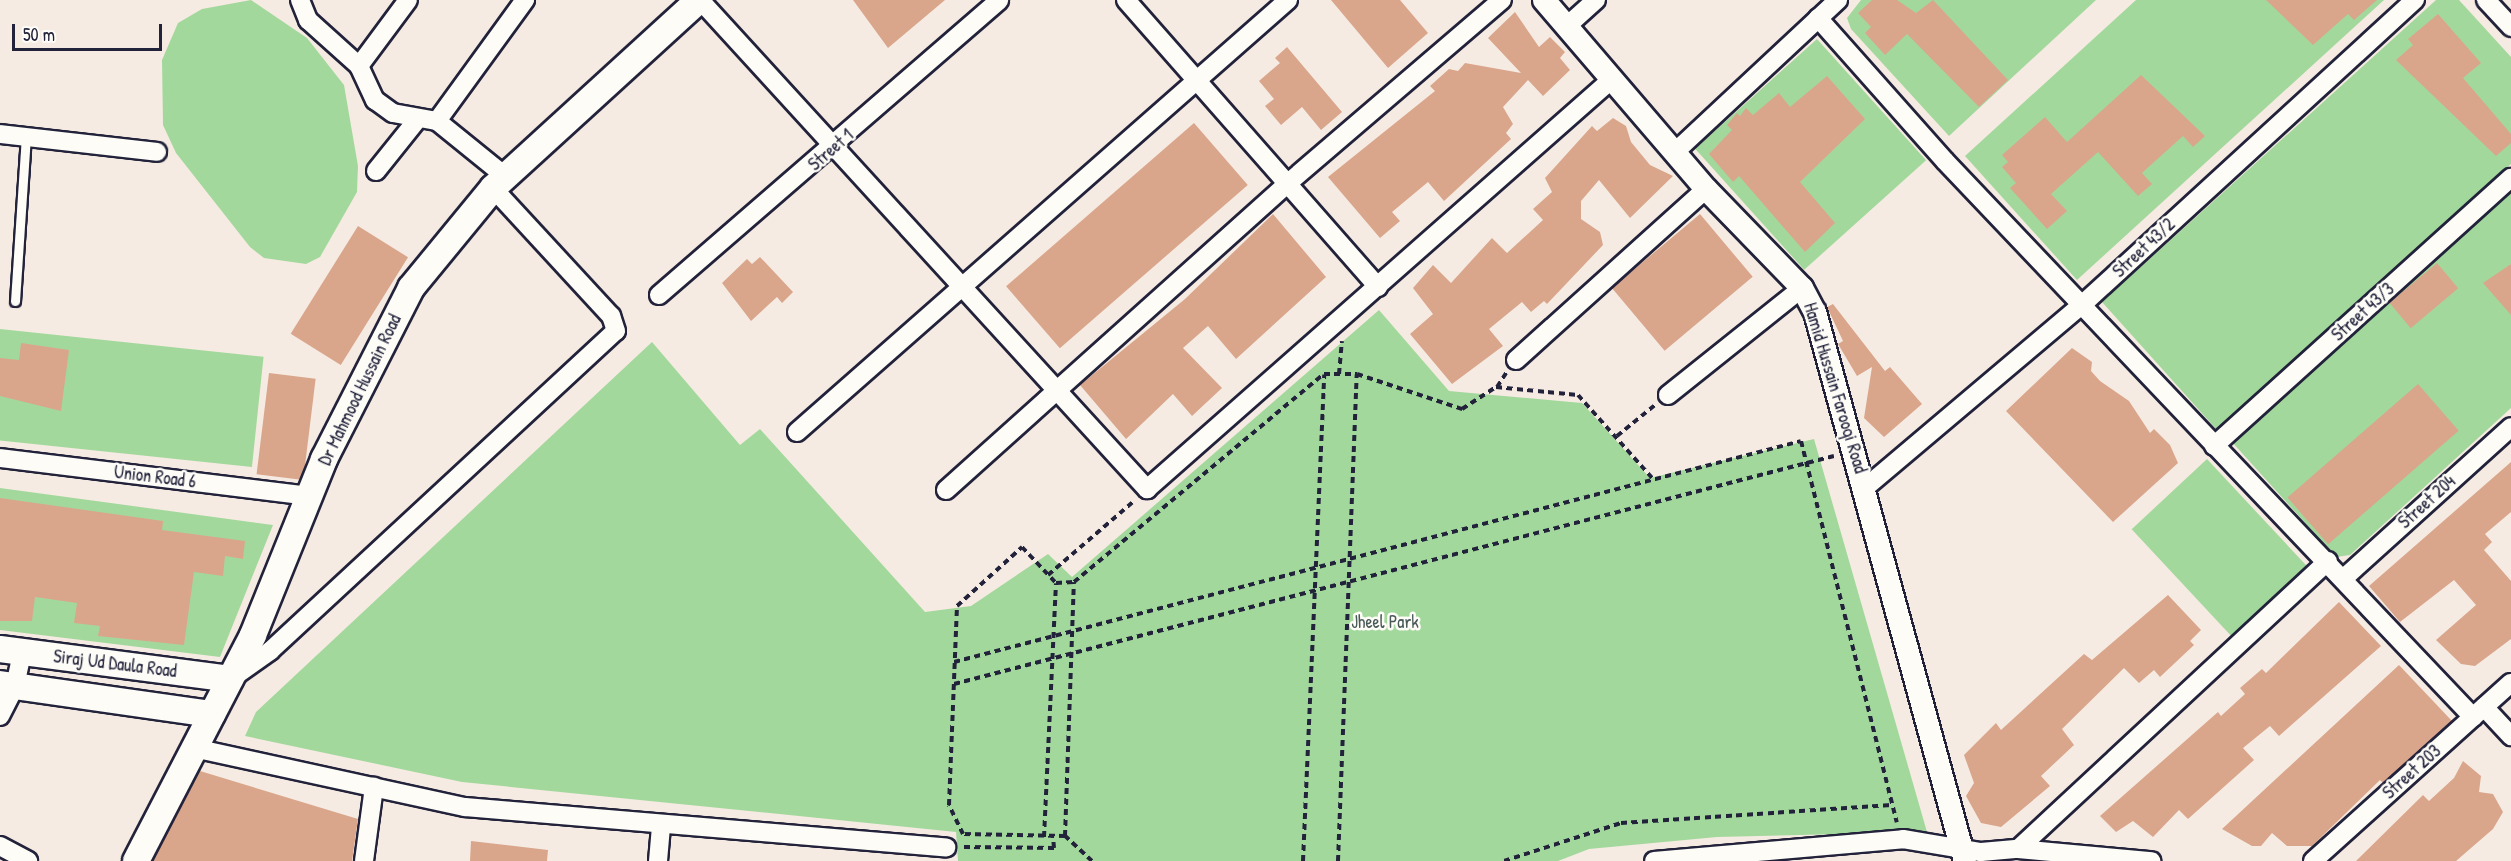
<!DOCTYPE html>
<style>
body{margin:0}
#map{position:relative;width:2511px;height:861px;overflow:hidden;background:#f6ebe2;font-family:"Patrick Hand",sans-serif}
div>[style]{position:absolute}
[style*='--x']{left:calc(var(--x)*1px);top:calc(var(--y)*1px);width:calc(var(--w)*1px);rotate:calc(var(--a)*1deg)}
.green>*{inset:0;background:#a3d89c;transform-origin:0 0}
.building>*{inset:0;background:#d9a68c;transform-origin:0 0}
.path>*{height:4px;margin-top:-2px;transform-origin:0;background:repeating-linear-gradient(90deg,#22223b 0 6px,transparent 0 10.5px)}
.roads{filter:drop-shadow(2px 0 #22223b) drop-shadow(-2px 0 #22223b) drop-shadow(0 2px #22223b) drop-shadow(0 -2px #22223b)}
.service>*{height:9px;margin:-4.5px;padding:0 4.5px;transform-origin:4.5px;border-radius:4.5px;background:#fdfcf7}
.minor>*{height:18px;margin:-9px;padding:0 9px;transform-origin:9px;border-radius:9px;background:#fdfcf7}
.tertiary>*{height:22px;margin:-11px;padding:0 11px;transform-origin:11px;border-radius:11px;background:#fdfcf7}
.secondary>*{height:26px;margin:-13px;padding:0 13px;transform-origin:13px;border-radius:13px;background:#fdfcf7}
span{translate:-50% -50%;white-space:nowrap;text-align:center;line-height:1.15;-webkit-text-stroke:5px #fdfcf7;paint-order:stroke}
.street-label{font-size:18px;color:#22223b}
.park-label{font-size:18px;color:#495958}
.scale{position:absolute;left:12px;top:24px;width:150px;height:27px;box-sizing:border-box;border:3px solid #22223b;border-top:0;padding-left:8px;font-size:18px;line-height:21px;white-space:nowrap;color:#22223b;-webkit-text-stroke:4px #fdfcf7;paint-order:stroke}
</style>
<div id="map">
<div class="green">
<div style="clip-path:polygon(251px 0,307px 38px,344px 85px,358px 166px,357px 192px,320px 257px,306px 264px,264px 258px,250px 247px,176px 153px,163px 125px,162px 60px,178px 23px,202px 9px)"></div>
<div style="clip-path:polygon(1861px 0,2096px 0,1949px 136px,1851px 29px,1847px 18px)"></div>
<div style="clip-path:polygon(2136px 0,2384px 0,2077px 280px,1965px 156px)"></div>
<div style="clip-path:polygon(2436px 0,2459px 0,2511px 57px,2511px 164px,2217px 430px,2102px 302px)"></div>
<div style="left:1817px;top:39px;width:163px;height:164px;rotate:48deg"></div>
<div style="clip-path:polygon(2511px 186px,2511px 408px,2350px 555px,2336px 557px,2232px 442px)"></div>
<div style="clip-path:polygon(1379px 310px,1449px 391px,1582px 403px,1650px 478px,1814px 439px,1927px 832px,1717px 837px,1589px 849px,1558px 861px,958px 861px,956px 832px,462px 782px,245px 736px,256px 712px,652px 342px,740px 445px,760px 429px,925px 612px,971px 606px,1048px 554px,1072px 577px)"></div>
<div style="left:0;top:329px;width:265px;height:111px;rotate:6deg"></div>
<div style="left:2207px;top:459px;width:147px;height:103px;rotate:47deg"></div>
<div style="clip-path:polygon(0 488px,273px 525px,220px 657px,0 630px)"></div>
</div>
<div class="building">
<div style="clip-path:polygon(853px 0,945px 0,888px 48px)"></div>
<div style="clip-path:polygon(1331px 0,1400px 0,1428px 33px,1388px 68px)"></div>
<div style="clip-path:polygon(1872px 0,1897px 0,1916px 13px,1933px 0,2008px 80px,1979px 107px,1907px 34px,1885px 55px,1865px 33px,1871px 27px,1858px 13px)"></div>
<div style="clip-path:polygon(2266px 0,2377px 0,2354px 20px,2348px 14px,2313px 45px)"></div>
<div style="clip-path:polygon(1515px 12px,1539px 47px,1550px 37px,1565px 52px,1560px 58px,1570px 70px,1543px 96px,1528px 80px,1503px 107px,1513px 124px,1506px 133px,1511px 139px,1444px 201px,1428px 182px,1392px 212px,1400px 221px,1380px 238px,1328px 177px,1435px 91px,1430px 86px,1449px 69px,1458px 71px,1465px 63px,1521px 73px,1488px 38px)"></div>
<div style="clip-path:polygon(2438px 14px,2481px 63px,2463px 78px,2511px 134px,2511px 143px,2496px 156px,2396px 60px,2413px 45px,2408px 39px)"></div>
<div style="clip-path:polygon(1287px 47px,1342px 112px,1321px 130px,1302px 107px,1281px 125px,1265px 106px,1274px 99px,1259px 81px,1280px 63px,1275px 58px)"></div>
<div style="clip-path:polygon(2141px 75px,2205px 136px,2193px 147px,2183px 136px,2153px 163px,2142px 173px,2152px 184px,2138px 196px,2098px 152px,2051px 194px,2067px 211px,2047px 229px,2010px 188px,2016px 183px,2002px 167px,2008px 162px,2002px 155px,2045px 117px,2067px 142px)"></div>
<div style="clip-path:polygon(1827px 76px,1865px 119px,1800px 182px,1835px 223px,1805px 252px,1739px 176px,1733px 182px,1709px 154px,1732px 130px,1727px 125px,1737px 113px,1740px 116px,1746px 108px,1753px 115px,1779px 93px,1790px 107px)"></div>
<div style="clip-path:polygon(1613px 118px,1626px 126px,1631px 142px,1650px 165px,1673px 176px,1630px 218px,1599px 180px,1581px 201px,1581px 219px,1600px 232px,1603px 245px,1547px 304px,1544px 301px,1531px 312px,1522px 302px,1489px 329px,1503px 346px,1452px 384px,1410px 334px,1433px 314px,1413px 288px,1433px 265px,1451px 283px,1492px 238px,1507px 253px,1543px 220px,1533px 209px,1552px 192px,1545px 178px,1592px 126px,1597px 131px)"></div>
<div style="left:1194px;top:123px;width:82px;height:249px;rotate:49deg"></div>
<div style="clip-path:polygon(1273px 214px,1326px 277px,1236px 359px,1208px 326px,1183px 348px,1222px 388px,1192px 416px,1173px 394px,1126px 439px,1080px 385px,1185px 299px)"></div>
<div style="left:1700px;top:214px;width:82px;height:115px;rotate:50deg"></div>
<div style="left:358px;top:226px;width:59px;height:127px;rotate:32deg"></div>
<div style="clip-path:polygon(760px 257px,793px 292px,782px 303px,777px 297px,751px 321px,722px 283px,747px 259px,752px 264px)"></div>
<div style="left:2437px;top:263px;width:33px;height:62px;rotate:50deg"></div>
<div style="clip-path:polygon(2511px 264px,2511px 315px,2483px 283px)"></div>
<div style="clip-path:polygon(1833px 304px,1885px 371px,1890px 367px,1922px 404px,1884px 437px,1864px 418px,1872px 367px,1857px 376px,1838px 344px,1843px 341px,1827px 307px)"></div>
<div style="clip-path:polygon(21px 343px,69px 350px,61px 411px,0 396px,0 358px,19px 360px)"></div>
<div style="clip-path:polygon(2072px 348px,2092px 362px,2091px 371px,2100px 381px,2129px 401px,2150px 433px,2154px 429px,2170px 445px,2178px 463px,2113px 522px,2006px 411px)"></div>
<div style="left:269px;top:373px;width:47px;height:102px;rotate:7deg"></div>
<div style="left:2418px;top:384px;width:62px;height:173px;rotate:49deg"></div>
<div style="clip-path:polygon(2511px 462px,2511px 512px,2485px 534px,2492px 542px,2484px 550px,2511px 581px,2511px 639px,2475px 666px,2461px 664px,2436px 640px,2476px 605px,2454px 580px,2400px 622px,2369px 586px)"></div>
<div style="clip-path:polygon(0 498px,163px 521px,162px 530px,245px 541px,243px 559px,225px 556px,223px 576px,194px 572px,184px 645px,98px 636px,100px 626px,74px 623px,77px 603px,35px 597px,32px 621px,0 621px)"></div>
<div style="clip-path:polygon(2168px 595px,2201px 630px,2190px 641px,2194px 645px,2160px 677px,2154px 670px,2139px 683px,2124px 668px,2062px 729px,2074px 745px,2041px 776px,2050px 786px,2001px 827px,1981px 823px,1966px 796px,1974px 783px,1964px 755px,1996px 723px,2001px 730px,2084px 654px,2092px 660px)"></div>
<div style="clip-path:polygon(2339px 602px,2381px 646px,2279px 736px,2270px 726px,2243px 748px,2254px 760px,2188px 819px,2179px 810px,2153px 837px,2133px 821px,2116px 832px,2100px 816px,2218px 712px,2221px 716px,2245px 694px,2240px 688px,2262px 669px,2266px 673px)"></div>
<div style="clip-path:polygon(2399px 665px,2452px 721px,2383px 783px,2380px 780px,2312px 846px,2287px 846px,2272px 833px,2261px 846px,2252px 846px,2222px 829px)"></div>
<div style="clip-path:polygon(2463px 761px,2481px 776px,2479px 792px,2493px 794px,2503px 812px,2493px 829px,2456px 861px,2356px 861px,2423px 795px,2429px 801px,2454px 778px)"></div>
<div style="clip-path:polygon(200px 771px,358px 819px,352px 861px,153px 861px)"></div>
<div style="clip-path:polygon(471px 841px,548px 850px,547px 861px,470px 861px)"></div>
</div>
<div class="path">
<div style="--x:1339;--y:374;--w:33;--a:-85"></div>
<div style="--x:1497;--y:387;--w:17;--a:-57"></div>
<div style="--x:1617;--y:436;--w:49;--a:-39.2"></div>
<div style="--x:1048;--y:575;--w:113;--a:-40.7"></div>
<div style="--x:954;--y:662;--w:875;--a:-14.62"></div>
<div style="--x:1801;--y:441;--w:393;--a:75.9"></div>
<div style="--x:954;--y:684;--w:909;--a:-14.53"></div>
<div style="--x:1065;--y:836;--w:254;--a:-88"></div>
<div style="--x:1044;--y:837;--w:254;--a:-87.3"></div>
<div style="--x:964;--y:847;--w:90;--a:0.6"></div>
<div style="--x:1054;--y:848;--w:11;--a:-95"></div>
<div style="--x:1092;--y:861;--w:37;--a:-137"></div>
<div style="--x:1065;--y:836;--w:102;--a:-178.9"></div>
<div style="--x:963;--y:834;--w:32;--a:-116"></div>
<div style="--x:949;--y:805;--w:199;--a:-87.7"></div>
<div style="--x:957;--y:606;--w:88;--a:-42.2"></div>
<div style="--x:1022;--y:547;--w:50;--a:46.6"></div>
<div style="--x:1056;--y:583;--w:18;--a:-3"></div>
<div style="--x:1074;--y:582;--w:325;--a:-39.8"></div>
<div style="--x:1324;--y:374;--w:33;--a:0"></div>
<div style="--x:1357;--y:374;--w:111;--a:18.4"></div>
<div style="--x:1462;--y:409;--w:40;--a:-32.9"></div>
<div style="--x:1496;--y:387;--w:82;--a:5.6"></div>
<div style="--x:1578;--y:395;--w:114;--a:48.2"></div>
<div style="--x:1303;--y:861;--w:487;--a:-87.5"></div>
<div style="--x:1338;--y:861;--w:487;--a:-87.8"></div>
<div style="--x:1504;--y:861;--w:123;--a:-18"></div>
<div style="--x:1621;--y:823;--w:271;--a:-3.8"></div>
</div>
<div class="roads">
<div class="service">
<div style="--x:15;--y:301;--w:164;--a:-86.2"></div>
</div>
<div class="minor">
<div style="--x:300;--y:0;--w:22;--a:68"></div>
<div style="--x:308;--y:20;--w:69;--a:42"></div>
<div style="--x:359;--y:66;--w:38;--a:65"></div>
<div style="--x:375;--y:100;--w:22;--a:36"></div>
<div style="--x:393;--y:113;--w:45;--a:10.3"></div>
<div style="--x:437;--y:121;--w:87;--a:39"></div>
<div style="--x:700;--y:0;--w:663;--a:47.57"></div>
<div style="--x:1147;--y:489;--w:620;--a:-41.4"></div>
<div style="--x:1126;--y:0;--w:382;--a:48.7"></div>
<div style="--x:2486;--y:0;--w:37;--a:47"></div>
<div style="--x:1818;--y:18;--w:191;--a:48.4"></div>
<div style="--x:1945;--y:161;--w:767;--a:46.48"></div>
<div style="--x:1567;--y:26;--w:39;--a:-42"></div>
<div style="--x:359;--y:66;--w:82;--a:-53.4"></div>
<div style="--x:437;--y:121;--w:150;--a:-54"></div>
<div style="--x:0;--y:134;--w:158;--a:6.5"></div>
<div style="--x:1675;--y:152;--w:223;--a:-43"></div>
<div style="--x:376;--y:171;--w:64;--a:-51.3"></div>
<div style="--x:659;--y:295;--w:450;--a:-40.9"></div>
<div style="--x:1516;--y:360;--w:256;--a:-42"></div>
<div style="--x:1668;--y:395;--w:171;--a:-38.6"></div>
<div style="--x:797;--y:432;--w:654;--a:-41.34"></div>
<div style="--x:2214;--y:446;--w:400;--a:-42.1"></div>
<div style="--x:0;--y:458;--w:313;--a:7"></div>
<div style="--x:1866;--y:487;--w:285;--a:-40.2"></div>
<div style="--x:2084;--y:303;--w:449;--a:-42.5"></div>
<div style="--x:946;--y:490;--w:458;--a:-41.9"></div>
<div style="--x:1287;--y:184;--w:283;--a:-40.6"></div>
<div style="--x:2344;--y:578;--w:225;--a:-42.1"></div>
<div style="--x:232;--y:678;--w:47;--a:-35.4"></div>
<div style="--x:270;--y:651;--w:471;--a:-42.8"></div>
<div style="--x:616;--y:331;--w:16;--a:-108"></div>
<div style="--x:611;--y:316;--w:174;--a:-132.7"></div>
<div style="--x:2484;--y:707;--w:40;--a:47"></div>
<div style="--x:0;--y:716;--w:34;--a:-63"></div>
<div style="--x:15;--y:686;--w:35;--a:-78"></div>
<div style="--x:194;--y:748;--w:277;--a:12.3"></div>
<div style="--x:465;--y:807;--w:483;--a:4.8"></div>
<div style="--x:0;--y:846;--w:32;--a:28"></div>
<div style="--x:2018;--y:849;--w:423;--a:-42.9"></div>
<div style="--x:364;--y:861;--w:75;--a:-82.3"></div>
<div style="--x:658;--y:861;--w:36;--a:-85"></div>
<div style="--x:1654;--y:861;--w:250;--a:-5"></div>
<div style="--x:1903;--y:839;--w:79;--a:9.5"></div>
<div style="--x:1981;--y:852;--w:37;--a:-5"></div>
<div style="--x:2018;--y:849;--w:134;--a:5.2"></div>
<div style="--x:2313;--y:861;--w:266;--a:-42"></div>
</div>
<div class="tertiary">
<div style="--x:1544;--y:0;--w:249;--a:49.4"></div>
<div style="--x:1706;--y:189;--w:138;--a:45.9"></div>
<div style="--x:1802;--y:288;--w:27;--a:62"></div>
<div style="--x:1815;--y:312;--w:569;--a:74.72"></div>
</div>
<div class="secondary">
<div style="--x:0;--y:649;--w:232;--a:7.4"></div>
<div style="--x:0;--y:684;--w:214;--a:8.1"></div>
<div style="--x:136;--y:861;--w:254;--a:-62.6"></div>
<div style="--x:253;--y:635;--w:190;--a:-68"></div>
<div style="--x:324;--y:459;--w:192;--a:-63"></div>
<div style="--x:411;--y:288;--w:129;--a:-50.6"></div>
<div style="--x:493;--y:188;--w:279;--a:-42.4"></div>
</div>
</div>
<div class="street-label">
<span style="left:831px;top:150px;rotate:-41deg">Street 1</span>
<span style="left:2144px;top:248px;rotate:-43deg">Street 43/2</span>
<span style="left:2363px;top:312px;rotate:-42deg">Street 43/3</span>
<span style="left:1835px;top:388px;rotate:73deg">Hamid Hussain Farooqi Road</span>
<span style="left:360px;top:390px;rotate:-64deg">Dr Mahmood Hussain Road</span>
<span style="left:155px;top:477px;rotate:7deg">Union Road 6</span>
<span style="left:2427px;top:502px;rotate:-42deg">Street 204</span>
<span style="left:115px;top:664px;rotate:7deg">Siraj Ud Daula Road</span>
<span style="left:2412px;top:772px;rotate:-42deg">Street 203</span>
</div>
<div class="park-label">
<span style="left:1385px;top:622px">Jheel Park</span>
</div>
<div class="scale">50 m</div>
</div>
